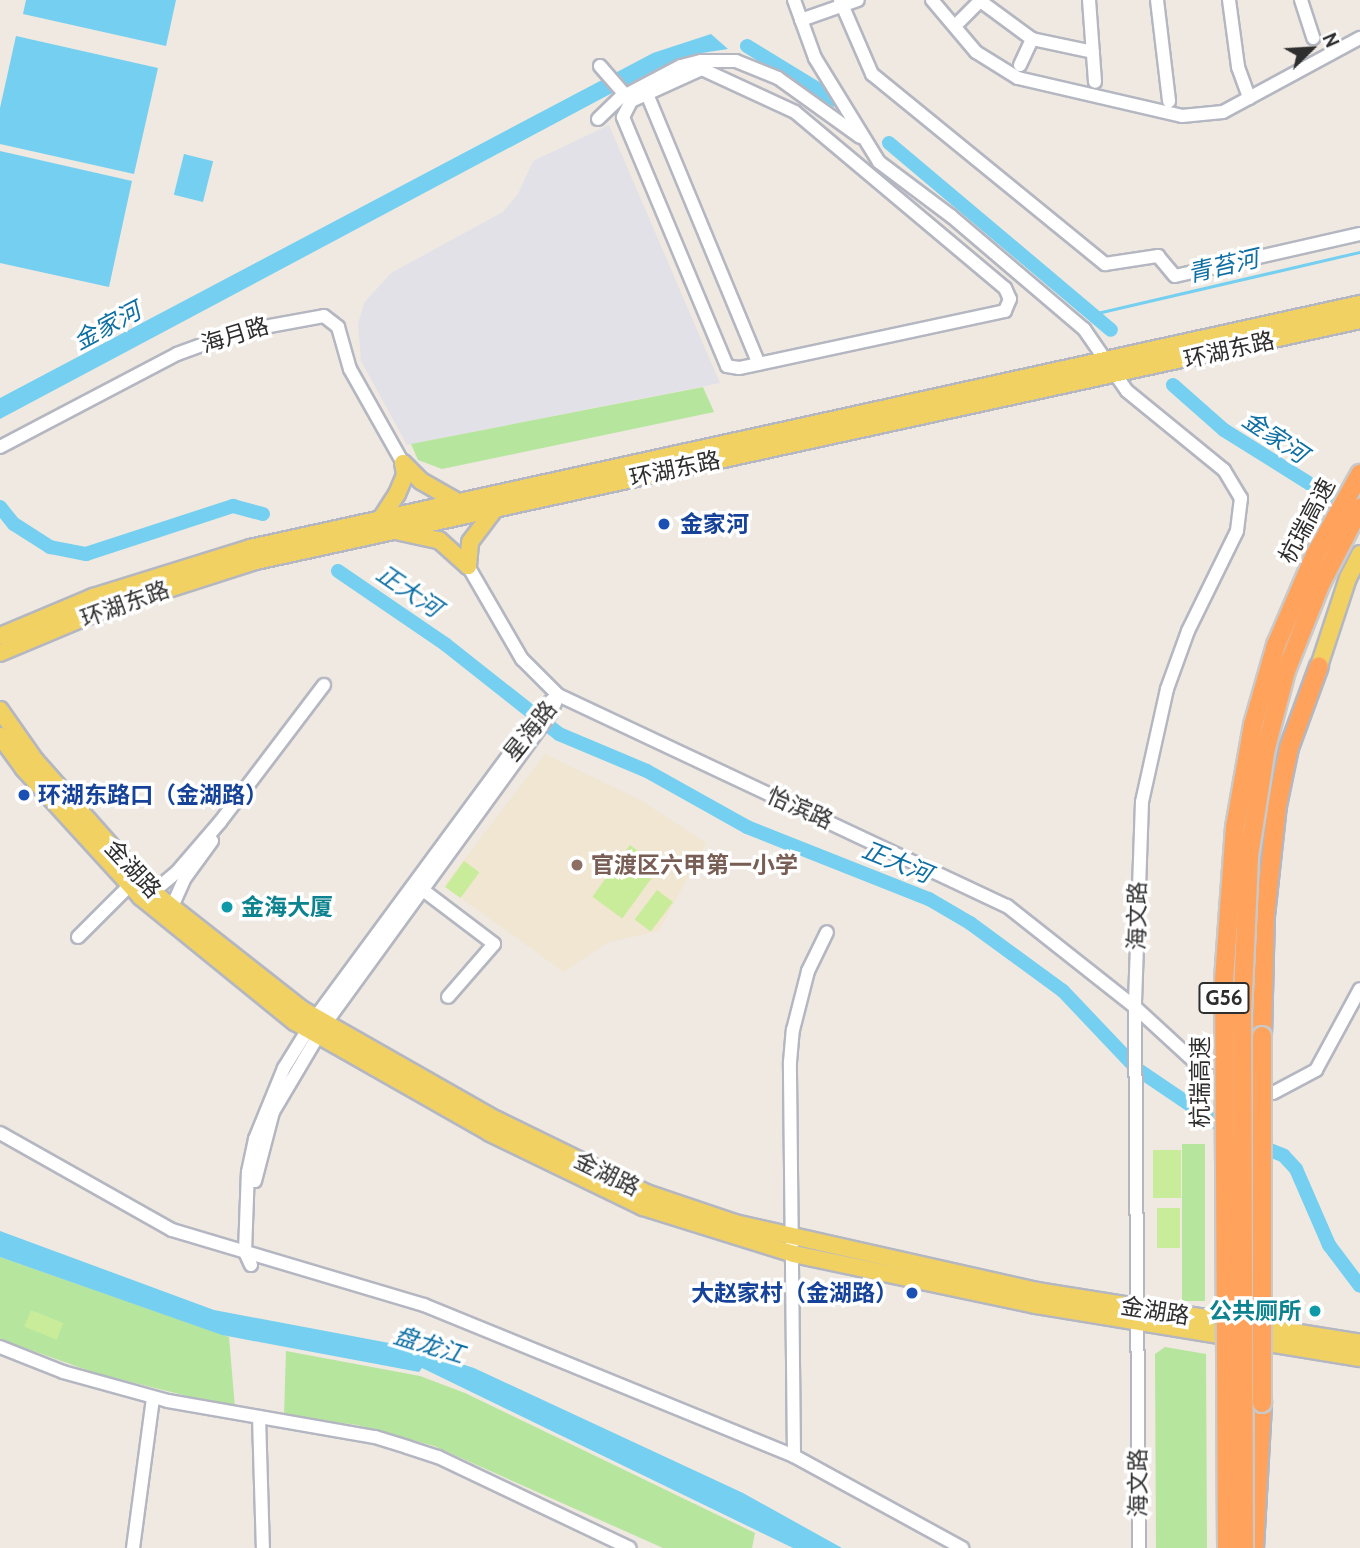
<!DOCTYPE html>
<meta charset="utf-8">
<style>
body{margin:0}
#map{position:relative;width:1360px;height:1548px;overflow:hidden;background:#efe9e1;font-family:Cabin,"Noto Sans SC",sans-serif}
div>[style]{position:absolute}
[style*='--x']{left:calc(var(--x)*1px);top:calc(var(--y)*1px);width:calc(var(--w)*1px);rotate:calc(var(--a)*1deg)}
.industrial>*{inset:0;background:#e3e1e8}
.education>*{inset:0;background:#f0e6d1}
.green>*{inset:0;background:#b6e59e;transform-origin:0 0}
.pitch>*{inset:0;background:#c9ec9a;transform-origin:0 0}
.water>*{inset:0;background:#75cff0;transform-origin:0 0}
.stream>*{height:2.5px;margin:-1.25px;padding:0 1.25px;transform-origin:1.25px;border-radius:1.25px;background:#75cff0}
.river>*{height:14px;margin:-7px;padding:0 7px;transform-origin:7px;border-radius:7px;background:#75cff0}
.roads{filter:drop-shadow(2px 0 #b4b7c1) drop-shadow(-2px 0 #b4b7c1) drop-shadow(0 2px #b4b7c1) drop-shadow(0 -2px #b4b7c1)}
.minor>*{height:12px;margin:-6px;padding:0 6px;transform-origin:6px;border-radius:6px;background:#fff}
.major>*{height:16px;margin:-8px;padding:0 8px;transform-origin:8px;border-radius:8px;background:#f2d163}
.highway>*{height:18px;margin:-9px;padding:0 9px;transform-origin:9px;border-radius:9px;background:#ffa35c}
.bridges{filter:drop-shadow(2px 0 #c9c9c9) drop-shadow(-2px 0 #c9c9c9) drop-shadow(0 2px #c9c9c9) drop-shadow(0 -2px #c9c9c9)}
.highway-bridge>*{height:18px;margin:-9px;padding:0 9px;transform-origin:9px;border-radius:9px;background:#ffa35c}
.dots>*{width:19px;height:19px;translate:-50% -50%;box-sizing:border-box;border:4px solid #fff;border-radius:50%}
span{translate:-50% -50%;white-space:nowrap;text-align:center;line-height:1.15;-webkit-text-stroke:7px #fff;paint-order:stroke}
.shield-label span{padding:2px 5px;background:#fff;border:2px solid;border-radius:5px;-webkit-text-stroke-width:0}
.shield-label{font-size:21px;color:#2e2e2e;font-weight:700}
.street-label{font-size:23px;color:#2e2e2e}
.transit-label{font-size:23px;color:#164399;font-weight:700}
.left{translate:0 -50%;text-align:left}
.right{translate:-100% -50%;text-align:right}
.education-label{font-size:23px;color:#785e54;font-weight:700}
.culture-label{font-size:23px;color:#0d838f;font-weight:700}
.water-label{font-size:24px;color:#0d6fa3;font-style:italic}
.north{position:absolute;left:1276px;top:14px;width:70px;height:70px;-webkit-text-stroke:5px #fff;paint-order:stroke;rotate:66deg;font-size:19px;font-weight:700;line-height:28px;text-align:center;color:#2e2e2e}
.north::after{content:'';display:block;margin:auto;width:24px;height:32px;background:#2e2e2e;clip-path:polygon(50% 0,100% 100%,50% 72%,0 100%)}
</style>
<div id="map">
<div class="industrial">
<div style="clip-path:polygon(609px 125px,720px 383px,407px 445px,361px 361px,358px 324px,364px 303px,391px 273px,503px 212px,518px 194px,533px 161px)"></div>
</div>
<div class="education">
<div style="clip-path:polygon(545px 754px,642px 801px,706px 843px,659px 931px,608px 942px,564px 972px,444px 886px)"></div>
</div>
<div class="green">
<div style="clip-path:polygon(703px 387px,714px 412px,442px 469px,418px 460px,411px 444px)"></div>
<div style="left:1182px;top:1144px;width:23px;height:157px"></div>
<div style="clip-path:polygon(0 1257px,229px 1337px,235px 1408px,95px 1373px,0 1339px)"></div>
<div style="clip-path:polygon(1165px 1347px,1206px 1354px,1207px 1548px,1156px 1548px,1155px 1354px)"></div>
<div style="clip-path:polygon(286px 1351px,420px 1376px,465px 1393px,755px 1533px,752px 1548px,663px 1548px,434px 1446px,357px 1425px,284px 1415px)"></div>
</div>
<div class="pitch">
<div style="left:630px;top:845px;width:37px;height:64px;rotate:36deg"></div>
<div style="left:464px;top:861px;width:19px;height:32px;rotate:36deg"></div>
<div style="left:657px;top:890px;width:20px;height:37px;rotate:37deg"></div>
<div style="left:1153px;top:1150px;width:28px;height:48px"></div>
<div style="left:1157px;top:1208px;width:23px;height:40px"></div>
<div style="left:31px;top:1310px;width:35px;height:18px;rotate:22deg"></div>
</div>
<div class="water">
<div style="clip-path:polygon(26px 0,176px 0,166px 46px,23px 14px)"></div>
<div style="clip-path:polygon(711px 34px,728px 49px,695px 54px,659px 68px,0 419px,0 398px,653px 53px)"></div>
<div style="clip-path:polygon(16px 36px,158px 68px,134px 174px,0 144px,0 108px)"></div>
<div style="clip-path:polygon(0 151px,132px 181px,109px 287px,0 263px)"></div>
<div style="left:184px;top:154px;width:30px;height:42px;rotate:14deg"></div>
<div style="clip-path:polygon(0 1231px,214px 1310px,405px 1346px,474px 1368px,743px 1493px,842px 1548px,793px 1548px,422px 1368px,419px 1372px,222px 1335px,0 1257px)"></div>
</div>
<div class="stream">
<div style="--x:1093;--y:314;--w:274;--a:-13.1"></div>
</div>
<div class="river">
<div style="--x:747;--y:46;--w:103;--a:31.5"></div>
<div style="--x:889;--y:143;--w:290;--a:40.1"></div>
<div style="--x:1173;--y:385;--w:68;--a:41.4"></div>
<div style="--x:1224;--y:430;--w:149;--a:32.1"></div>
<div style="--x:0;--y:507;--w:22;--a:51"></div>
<div style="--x:14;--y:524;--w:43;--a:32.6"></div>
<div style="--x:50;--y:547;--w:37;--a:11"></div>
<div style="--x:86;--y:554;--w:155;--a:-18.1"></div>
<div style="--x:233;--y:506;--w:31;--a:15"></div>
<div style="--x:338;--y:571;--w:130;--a:34.3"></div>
<div style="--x:445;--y:644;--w:145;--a:38.3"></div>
<div style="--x:559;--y:734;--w:95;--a:22.8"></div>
<div style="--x:647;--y:771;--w:115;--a:29.2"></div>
<div style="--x:747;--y:827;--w:196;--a:21.6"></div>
<div style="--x:929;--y:899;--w:48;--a:30.3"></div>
<div style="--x:970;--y:923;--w:115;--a:36.2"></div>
<div style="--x:1063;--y:991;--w:108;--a:46.5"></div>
<div style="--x:1137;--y:1069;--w:112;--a:34.1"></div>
<div style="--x:1255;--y:1144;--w:31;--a:22"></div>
<div style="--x:1284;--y:1156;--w:18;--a:47"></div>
<div style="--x:1296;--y:1169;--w:83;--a:66.5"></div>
<div style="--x:1329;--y:1245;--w:51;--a:52.9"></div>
</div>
<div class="roads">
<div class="minor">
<div style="--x:794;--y:0;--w:62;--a:70.1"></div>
<div style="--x:815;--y:58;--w:122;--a:58.4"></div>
<div style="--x:879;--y:162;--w:90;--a:36.9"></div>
<div style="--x:951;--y:216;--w:175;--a:40.4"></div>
<div style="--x:1084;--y:329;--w:75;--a:55.3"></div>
<div style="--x:1127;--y:391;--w:125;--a:39.2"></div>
<div style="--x:1224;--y:470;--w:33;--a:59"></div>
<div style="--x:1241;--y:498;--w:33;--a:97"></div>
<div style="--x:1237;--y:531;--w:111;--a:116.1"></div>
<div style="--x:1188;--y:631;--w:62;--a:109.9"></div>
<div style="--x:1167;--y:689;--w:116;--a:102.5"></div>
<div style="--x:1142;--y:802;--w:205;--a:92"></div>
<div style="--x:1135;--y:1007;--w:541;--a:89.58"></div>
<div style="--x:840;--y:0;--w:81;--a:66.6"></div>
<div style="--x:872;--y:74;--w:301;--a:39.2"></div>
<div style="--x:1105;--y:264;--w:54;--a:-8.6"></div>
<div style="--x:1158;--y:256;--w:26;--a:50"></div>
<div style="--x:1175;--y:276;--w:190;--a:-12.8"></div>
<div style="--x:932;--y:0;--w:68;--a:49.8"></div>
<div style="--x:976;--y:52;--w:49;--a:31.8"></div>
<div style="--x:1018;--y:78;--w:168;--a:13"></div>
<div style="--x:1182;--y:116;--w:41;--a:-5.6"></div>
<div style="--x:1223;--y:112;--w:156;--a:-28.4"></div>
<div style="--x:979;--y:0;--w:66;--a:36.3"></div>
<div style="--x:1032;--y:39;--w:62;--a:12"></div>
<div style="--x:1089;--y:0;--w:82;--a:85.8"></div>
<div style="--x:1157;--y:0;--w:102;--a:83.2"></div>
<div style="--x:1229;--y:0;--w:68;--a:82.3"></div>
<div style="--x:1238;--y:67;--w:33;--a:70"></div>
<div style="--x:1301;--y:0;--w:40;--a:72"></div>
<div style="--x:801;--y:20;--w:60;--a:-19.3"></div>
<div style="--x:959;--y:22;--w:30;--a:-45"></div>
<div style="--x:1020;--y:65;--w:29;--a:-65"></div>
<div style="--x:600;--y:66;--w:38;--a:49"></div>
<div style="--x:702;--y:69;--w:102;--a:24.8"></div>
<div style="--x:795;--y:112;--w:274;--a:40"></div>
<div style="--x:1005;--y:288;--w:12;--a:66"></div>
<div style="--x:1010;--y:299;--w:13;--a:113"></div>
<div style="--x:1005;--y:311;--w:272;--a:167.9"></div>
<div style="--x:739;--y:368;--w:12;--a:-171"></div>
<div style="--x:727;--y:366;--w:270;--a:-112.7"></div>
<div style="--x:623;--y:117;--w:18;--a:-63"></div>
<div style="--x:631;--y:101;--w:78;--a:-24.3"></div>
<div style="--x:647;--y:94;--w:292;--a:67.5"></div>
<div style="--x:598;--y:119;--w:30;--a:-44"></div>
<div style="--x:620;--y:98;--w:69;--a:-27.7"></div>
<div style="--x:681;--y:66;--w:21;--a:-14"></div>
<div style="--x:701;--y:61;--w:35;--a:0"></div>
<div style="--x:736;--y:61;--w:45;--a:22"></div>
<div style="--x:778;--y:78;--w:101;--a:35.7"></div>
<div style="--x:0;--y:447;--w:200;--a:-27.7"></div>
<div style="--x:177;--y:354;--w:64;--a:-20.1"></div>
<div style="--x:237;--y:332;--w:88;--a:-10.4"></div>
<div style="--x:324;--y:316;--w:18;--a:38"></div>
<div style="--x:338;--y:327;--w:44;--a:74.1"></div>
<div style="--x:350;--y:369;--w:108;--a:60.6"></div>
<div style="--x:468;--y:566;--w:108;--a:59.9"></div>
<div style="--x:522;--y:659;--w:51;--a:45"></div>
<div style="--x:558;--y:695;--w:496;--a:25.2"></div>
<div style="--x:1007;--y:906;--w:163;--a:38.3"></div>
<div style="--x:1135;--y:1007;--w:117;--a:42.6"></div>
<div style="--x:419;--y:887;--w:94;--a:37.2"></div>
<div style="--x:494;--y:944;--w:70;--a:131"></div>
<div style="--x:153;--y:892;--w:31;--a:-40"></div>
<div style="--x:177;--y:872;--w:66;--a:-49.3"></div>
<div style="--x:220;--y:822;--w:172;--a:-52.8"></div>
<div style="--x:171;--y:909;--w:34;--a:-66"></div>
<div style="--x:185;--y:878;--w:46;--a:-53.9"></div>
<div style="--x:78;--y:937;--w:74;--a:-45"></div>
<div style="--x:1273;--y:1093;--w:49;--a:-28.1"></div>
<div style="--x:1316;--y:1070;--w:92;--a:-61.5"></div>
<div style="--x:0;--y:1133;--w:197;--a:29.4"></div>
<div style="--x:172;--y:1230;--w:263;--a:16.6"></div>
<div style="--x:424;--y:1305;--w:400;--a:22.2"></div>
<div style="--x:794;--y:1456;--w:192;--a:28.7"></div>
<div style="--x:255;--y:1181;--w:71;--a:-75.4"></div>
<div style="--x:273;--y:1112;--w:102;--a:-59.4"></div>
<div style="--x:325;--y:1024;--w:384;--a:-54"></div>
<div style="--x:551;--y:713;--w:18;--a:-68"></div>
<div style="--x:251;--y:1265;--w:14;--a:-115"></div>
<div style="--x:245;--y:1252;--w:80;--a:-87.9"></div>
<div style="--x:248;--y:1172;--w:34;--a:-78"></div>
<div style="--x:255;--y:1139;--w:77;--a:-67.8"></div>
<div style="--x:284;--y:1068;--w:59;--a:-58.2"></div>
<div style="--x:315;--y:1018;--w:386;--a:-53.6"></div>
<div style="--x:544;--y:707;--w:18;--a:-41"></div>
<div style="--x:0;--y:1347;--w:68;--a:21.6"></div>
<div style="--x:63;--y:1372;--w:109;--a:15.4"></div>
<div style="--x:168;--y:1401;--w:210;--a:9.9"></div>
<div style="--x:375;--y:1437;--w:34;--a:17"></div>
<div style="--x:407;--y:1447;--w:33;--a:18"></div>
<div style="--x:438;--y:1457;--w:212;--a:25.4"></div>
<div style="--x:259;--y:1417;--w:131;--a:88.3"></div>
<div style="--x:794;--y:1456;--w:394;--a:-90.6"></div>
<div style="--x:790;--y:1062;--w:32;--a:-85"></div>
<div style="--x:793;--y:1030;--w:61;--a:-75.7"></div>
<div style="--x:808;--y:971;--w:43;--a:-64"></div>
<div style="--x:133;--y:1548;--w:151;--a:-82.4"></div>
</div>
<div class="major">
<div style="--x:382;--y:517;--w:27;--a:-57"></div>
<div style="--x:397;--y:494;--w:21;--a:-67"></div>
<div style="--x:405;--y:475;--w:12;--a:-99"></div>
<div style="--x:403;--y:463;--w:25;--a:45"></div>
<div style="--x:421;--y:481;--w:40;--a:29.7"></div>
<div style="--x:400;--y:532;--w:40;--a:12"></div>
<div style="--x:439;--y:540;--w:39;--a:42"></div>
<div style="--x:468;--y:566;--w:24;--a:-85"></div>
<div style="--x:470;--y:542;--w:41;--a:-52.9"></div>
<div style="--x:0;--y:636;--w:101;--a:-22.8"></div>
<div style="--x:93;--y:597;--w:164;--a:-17.3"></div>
<div style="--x:250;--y:548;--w:1137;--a:-12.4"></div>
<div style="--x:0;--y:653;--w:108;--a:-22.8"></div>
<div style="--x:100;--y:611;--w:164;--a:-17.8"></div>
<div style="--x:256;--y:561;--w:1130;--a:-12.31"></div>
<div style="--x:1319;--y:666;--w:93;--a:-71.8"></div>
<div style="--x:1348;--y:578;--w:27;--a:-63"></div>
<div style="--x:0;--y:710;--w:61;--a:55"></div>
<div style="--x:35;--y:760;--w:172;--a:48.5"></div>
<div style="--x:149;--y:889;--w:196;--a:38.2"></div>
<div style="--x:303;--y:1010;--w:223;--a:29.6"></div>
<div style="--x:497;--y:1120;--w:169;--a:26"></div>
<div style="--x:649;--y:1194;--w:91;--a:18.6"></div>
<div style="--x:735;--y:1223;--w:310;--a:12.7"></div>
<div style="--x:1037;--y:1291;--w:327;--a:9.1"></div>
<div style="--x:0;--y:736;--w:41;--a:54"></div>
<div style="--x:24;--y:769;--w:173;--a:47.6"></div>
<div style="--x:141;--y:897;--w:198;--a:39.1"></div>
<div style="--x:295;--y:1022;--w:224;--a:29.6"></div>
<div style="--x:490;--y:1133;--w:170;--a:25.8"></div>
<div style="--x:643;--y:1207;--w:158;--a:17.3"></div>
<div style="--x:794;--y:1254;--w:246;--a:11.9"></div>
<div style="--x:1035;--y:1305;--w:329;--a:9.3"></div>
</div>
<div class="highway">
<div style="--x:1262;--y:1036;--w:120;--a:-88.6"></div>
<div style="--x:1265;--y:916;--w:111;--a:-83.8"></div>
<div style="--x:1277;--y:806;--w:59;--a:-78.3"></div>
<div style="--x:1289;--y:748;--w:87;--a:-69.9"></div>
<div style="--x:1254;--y:1548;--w:145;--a:-86.8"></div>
</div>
</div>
<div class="bridges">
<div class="highway-bridge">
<div style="--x:1262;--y:1403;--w:367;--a:-90"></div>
<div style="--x:1227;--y:1548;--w:568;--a:-90.3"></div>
<div style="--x:1224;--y:980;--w:153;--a:-85.9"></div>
<div style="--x:1235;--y:827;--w:104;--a:-80"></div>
<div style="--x:1253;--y:725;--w:83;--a:-74"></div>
<div style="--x:1276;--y:645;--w:98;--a:-66.6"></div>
<div style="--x:1315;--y:555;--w:93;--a:-60.9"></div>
<div style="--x:1244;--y:1548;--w:535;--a:-90.21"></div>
<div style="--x:1242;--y:1013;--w:157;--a:-87.4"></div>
<div style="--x:1249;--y:856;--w:109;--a:-81.1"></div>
<div style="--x:1266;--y:748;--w:80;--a:-75.4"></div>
<div style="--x:1286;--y:671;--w:95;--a:-68.3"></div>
<div style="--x:1321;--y:583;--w:85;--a:-62.5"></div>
</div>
</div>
<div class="dots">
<div style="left:664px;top:524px;background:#1a4fb4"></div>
<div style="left:24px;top:795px;background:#1a4fb4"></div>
<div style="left:577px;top:865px;background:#8d6e63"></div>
<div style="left:227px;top:907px;background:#0f9aa8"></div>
<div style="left:912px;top:1293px;background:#1a4fb4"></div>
<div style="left:1315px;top:1311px;background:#0f9aa8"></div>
</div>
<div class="shield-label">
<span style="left:1224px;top:998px">G56</span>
</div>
<div class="street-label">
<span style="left:235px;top:335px;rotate:-17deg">海月路</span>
<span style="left:1229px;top:350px;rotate:-13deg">环湖东路</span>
<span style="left:675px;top:469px;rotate:-12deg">环湖东路</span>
<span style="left:1307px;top:521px;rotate:-62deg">杭瑞高速</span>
<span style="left:125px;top:604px;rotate:-20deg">环湖东路</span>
<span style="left:530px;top:731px;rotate:-51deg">星海路</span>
<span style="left:800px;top:808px;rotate:24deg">怡滨路</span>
<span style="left:133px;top:869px;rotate:47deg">金湖路</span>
<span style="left:1137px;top:916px;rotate:-89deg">海文路</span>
<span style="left:1200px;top:1082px;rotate:-90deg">杭瑞高速</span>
<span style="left:607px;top:1174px;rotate:26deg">金湖路</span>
<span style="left:1155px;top:1311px;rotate:9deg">金湖路</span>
<span style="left:1138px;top:1483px;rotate:-90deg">海文路</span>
</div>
<div class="transit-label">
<span class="left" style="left:680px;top:524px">金家河</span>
<span class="left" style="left:38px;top:795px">环湖东路口（金湖路）</span>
<span class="right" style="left:898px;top:1293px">大赵家村（金湖路）</span>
</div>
<div class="education-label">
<span class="left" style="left:591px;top:865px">官渡区六甲第一小学</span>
</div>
<div class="culture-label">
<span class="left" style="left:241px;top:907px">金海大厦</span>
<span class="right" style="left:1301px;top:1311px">公共厕所</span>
</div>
<div class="water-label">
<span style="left:1223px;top:266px;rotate:-13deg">青苔河</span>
<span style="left:107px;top:326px;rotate:-28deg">金家河</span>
<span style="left:1275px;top:437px;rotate:34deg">金家河</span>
<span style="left:409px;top:591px;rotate:34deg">正大河</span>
<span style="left:897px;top:862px;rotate:22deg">正大河</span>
<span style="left:429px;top:1345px;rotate:17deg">盘龙江</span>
</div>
<div class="north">N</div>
</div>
